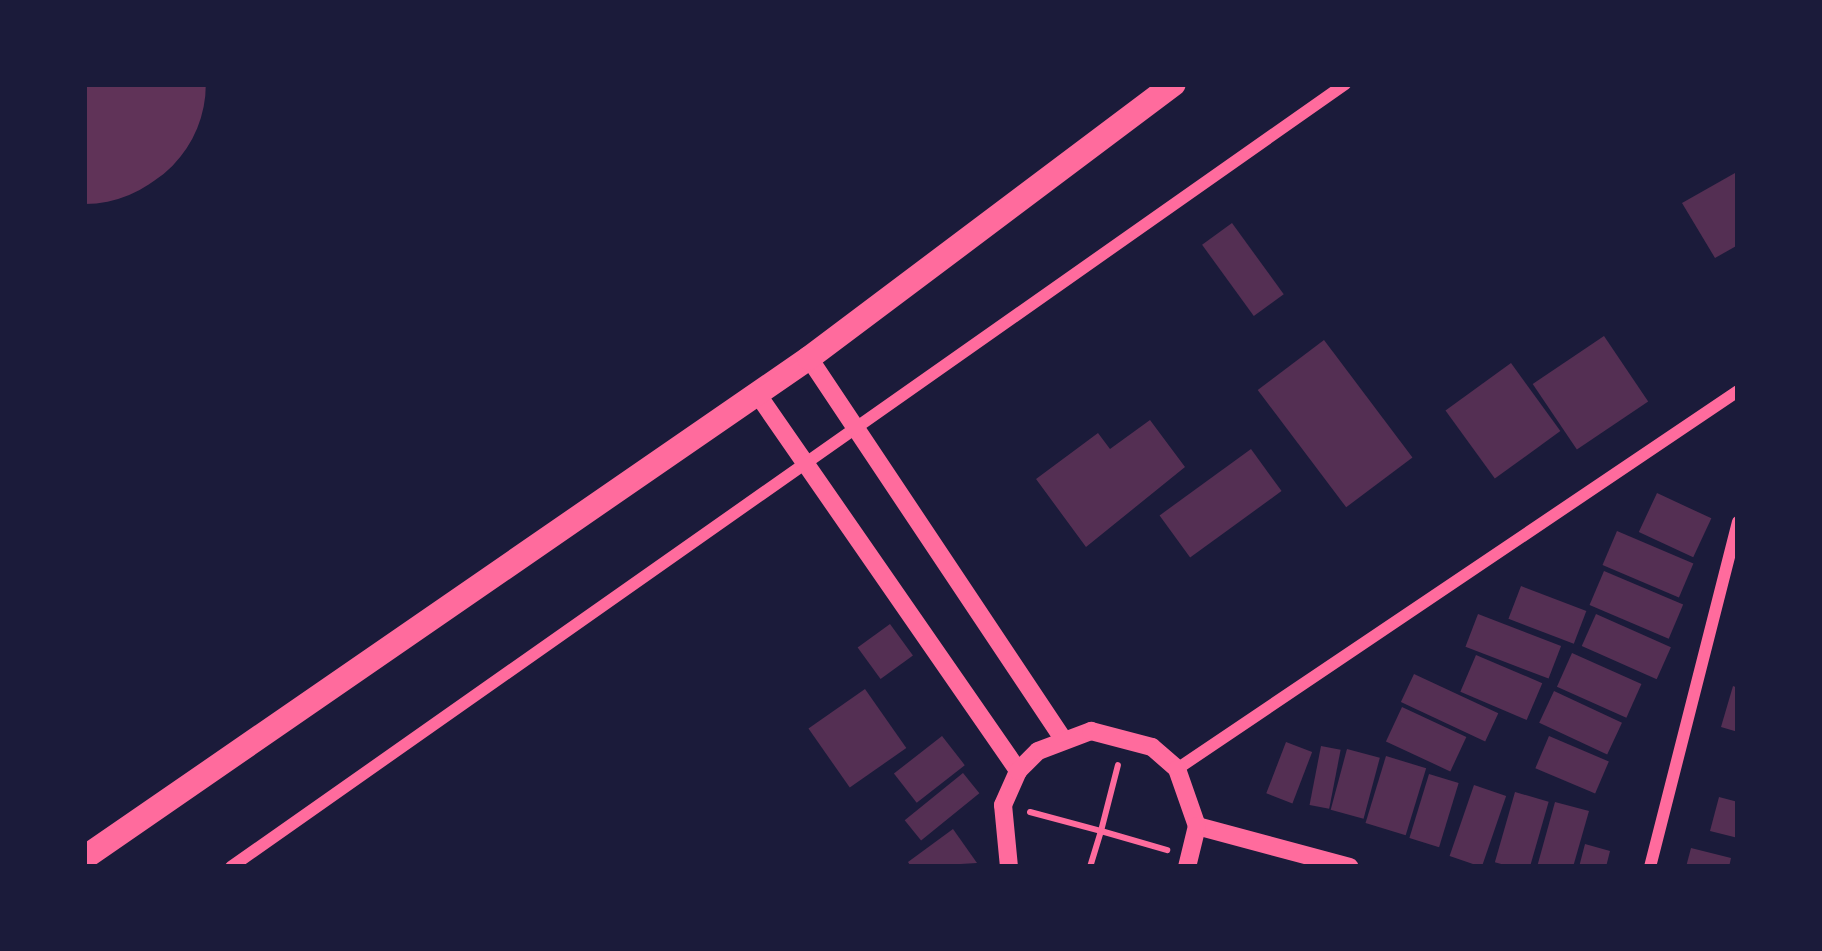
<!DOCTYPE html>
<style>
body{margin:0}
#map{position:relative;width:1822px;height:951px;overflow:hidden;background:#1b1b3a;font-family:"Open Sans",sans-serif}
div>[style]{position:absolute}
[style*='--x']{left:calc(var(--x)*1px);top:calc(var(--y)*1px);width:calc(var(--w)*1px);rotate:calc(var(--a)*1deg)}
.runway>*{height:231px;margin:-115.5px;padding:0 115.5px;transform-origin:115.5px;border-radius:115.5px;background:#603358}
.building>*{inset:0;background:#542f53;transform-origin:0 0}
.path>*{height:6px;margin:-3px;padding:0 3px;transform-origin:3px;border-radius:3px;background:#ff6b9d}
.minor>*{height:12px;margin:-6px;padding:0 6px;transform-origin:6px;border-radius:6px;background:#ff6b9d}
.tertiary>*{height:18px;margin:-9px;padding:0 9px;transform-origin:9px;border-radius:9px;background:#ff6b9d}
.primary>*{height:24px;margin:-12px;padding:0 12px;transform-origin:12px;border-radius:12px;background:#ff6b9d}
span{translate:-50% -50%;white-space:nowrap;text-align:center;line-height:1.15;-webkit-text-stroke:9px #1b1b3a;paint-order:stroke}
.frame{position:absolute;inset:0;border:87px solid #1b1b3a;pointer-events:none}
</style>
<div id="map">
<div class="runway">
<div style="--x:84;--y:88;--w:7;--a:-34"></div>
</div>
<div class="building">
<div style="clip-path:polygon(1735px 173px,1738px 245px,1715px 258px,1682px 203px)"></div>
<div style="left:1232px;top:223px;width:88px;height:37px;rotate:54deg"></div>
<div style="left:1604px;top:336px;width:79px;height:86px;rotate:56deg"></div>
<div style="left:1324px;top:340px;width:147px;height:83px;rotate:53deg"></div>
<div style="left:1511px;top:363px;width:84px;height:81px;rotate:54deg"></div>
<div style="clip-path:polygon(1150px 420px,1185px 467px,1086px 547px,1036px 479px,1098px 433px,1110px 449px)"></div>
<div style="left:1251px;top:449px;width:52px;height:113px;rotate:54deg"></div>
<div style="left:1657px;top:493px;width:60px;height:43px;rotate:25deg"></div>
<div style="left:1617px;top:531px;width:83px;height:37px;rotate:23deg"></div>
<div style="left:1604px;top:571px;width:86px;height:37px;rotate:23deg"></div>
<div style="left:1521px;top:586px;width:70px;height:35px;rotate:21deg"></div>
<div style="left:1478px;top:614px;width:89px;height:35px;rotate:21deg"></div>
<div style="left:1596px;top:614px;width:82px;height:35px;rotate:24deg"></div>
<div style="left:890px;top:624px;width:39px;height:40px;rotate:54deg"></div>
<div style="left:1572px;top:653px;width:76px;height:37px;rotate:24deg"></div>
<div style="left:1476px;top:655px;width:72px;height:40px;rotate:23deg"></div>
<div style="left:1414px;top:674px;width:93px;height:31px;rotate:25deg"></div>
<div style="clip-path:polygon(1733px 686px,1738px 688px,1738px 732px,1721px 727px)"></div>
<div style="left:865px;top:689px;width:72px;height:69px;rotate:55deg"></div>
<div style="left:1554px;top:691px;width:75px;height:35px;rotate:25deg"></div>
<div style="left:1402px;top:707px;width:71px;height:38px;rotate:25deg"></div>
<div style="left:942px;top:736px;width:37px;height:61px;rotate:52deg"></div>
<div style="left:1549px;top:736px;width:65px;height:35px;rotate:23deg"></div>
<div style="left:1286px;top:742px;width:28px;height:55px;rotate:21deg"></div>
<div style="left:1321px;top:746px;width:20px;height:60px;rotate:11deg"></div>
<div style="left:1347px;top:749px;width:34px;height:63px;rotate:15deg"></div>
<div style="left:1386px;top:756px;width:42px;height:70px;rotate:17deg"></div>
<div style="left:963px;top:773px;width:26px;height:75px;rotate:51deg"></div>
<div style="left:1429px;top:774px;width:31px;height:67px;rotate:17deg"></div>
<div style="left:1474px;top:785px;width:34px;height:75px;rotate:19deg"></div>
<div style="left:1515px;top:792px;width:35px;height:73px;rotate:16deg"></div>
<div style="clip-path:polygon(1719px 797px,1738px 802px,1738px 838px,1710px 831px)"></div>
<div style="clip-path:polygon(1555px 802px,1589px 811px,1573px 867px,1537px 867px)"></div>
<div style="clip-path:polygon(953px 829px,977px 863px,911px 867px,908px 862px)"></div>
<div style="clip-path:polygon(1585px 844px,1610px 851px,1606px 867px,1579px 867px)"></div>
<div style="clip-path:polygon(1691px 848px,1731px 858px,1729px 867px,1686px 867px)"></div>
</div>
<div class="path">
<div style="--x:1030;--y:812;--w:73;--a:15"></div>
<div style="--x:1101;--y:831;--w:68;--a:-75.6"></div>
<div style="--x:1090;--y:867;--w:38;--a:-73"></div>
<div style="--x:1101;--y:831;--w:69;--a:16.1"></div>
</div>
<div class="minor">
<div style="--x:1177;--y:769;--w:676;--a:-33.97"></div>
<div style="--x:231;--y:867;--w:1362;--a:-35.1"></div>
<div style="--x:1650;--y:867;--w:356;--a:-75.7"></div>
</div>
<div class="tertiary">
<div style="--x:809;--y:358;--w:456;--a:56.3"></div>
<div style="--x:756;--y:392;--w:461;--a:55.3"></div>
<div style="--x:1197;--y:826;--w:158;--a:15"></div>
<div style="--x:1009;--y:867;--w:62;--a:-95.5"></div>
<div style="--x:1003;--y:805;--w:37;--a:-66"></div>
<div style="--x:1018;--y:771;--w:28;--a:-45"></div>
<div style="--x:1038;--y:751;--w:57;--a:-20.7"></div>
<div style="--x:1091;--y:731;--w:63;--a:14.7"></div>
<div style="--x:1152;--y:747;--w:33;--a:41"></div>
<div style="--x:1177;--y:769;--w:60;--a:70.7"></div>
<div style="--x:1197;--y:826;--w:42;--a:103.7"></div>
</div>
<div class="primary">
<div style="--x:84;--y:858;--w:881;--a:-34.59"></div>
<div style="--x:809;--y:358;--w:456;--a:-36.9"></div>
</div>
<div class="frame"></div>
</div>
